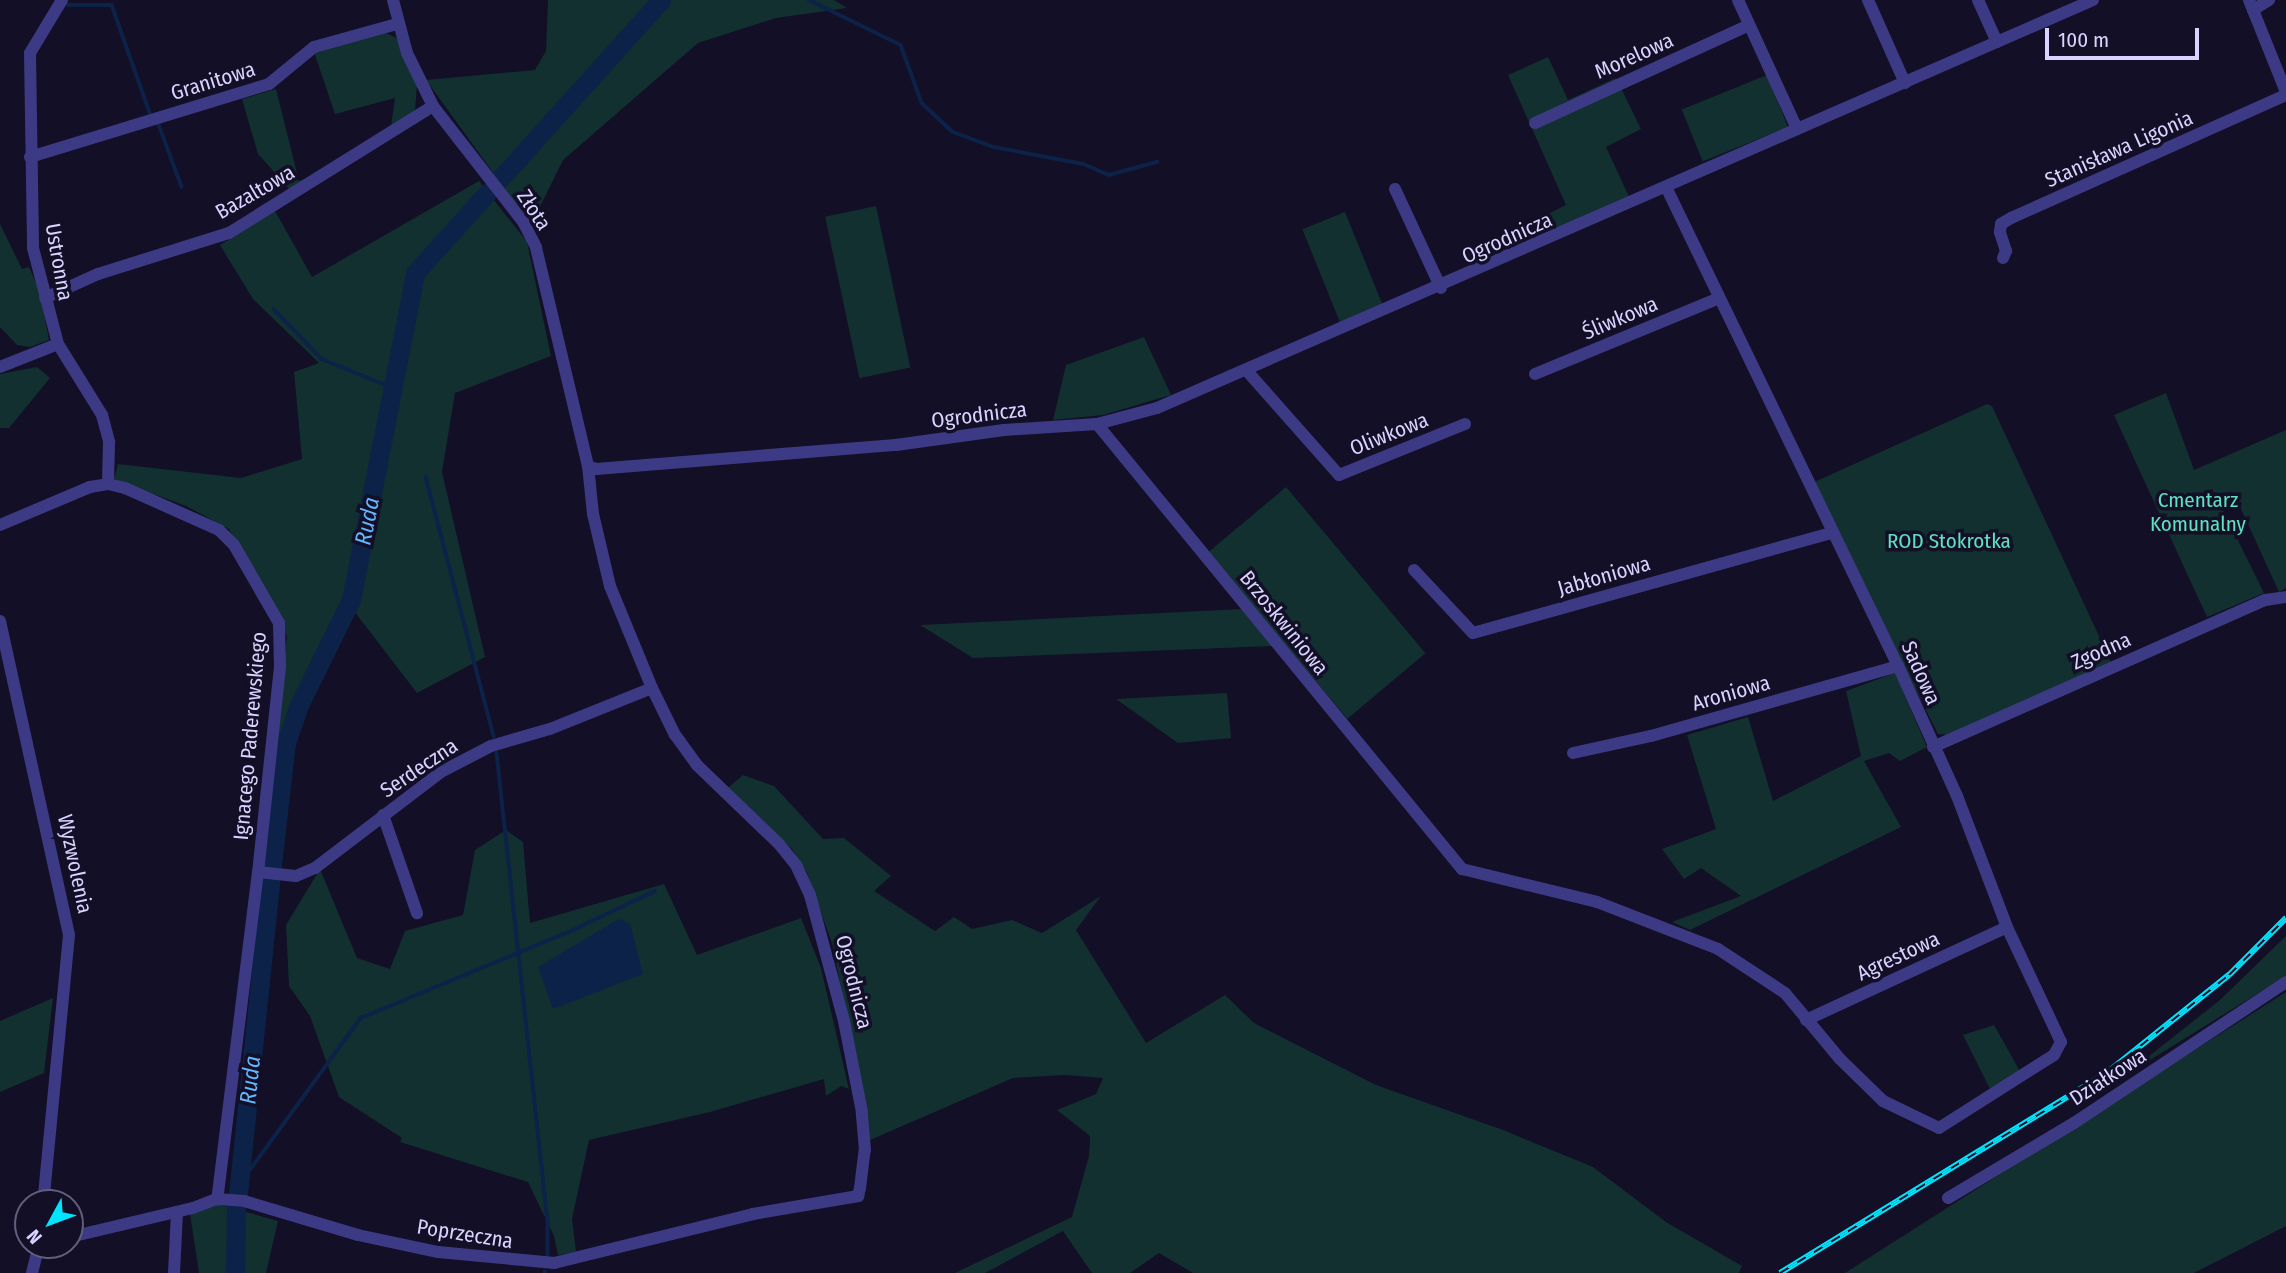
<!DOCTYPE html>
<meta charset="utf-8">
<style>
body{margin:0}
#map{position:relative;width:2286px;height:1273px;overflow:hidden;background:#130f26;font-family:"Fira Sans Condensed",sans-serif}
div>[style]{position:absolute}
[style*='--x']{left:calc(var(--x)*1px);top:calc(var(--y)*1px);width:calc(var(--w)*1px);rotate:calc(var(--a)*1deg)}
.green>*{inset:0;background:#12302f;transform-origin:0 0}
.water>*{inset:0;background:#0c2248}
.stream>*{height:3.5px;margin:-1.75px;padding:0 1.75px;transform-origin:1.75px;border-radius:1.75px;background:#0c2248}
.river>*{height:19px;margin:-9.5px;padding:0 9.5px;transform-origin:9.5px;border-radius:9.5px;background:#0c2248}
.minor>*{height:12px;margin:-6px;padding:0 6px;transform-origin:6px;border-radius:6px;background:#3d3a85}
.rail>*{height:6px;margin-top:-3px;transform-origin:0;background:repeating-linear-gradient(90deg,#130f26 0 10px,#00e5ff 0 20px);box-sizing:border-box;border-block:2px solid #00e5ff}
span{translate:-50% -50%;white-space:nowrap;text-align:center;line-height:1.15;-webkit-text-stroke:7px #130f26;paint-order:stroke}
.street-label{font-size:21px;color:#d9d4ff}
.park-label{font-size:21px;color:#5fe0c0}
.water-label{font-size:23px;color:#62b6ff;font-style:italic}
.north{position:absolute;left:14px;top:1189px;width:70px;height:70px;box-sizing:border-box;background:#130f26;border:2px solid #625e7d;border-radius:50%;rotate:229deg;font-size:19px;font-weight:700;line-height:28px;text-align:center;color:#d9d4ff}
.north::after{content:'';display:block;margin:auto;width:24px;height:32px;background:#00e5ff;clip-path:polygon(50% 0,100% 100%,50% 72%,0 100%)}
.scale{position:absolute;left:2045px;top:28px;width:154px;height:32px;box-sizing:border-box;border:4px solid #d9d4ff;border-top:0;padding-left:9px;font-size:21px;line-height:24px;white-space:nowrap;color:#d9d4ff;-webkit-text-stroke:5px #130f26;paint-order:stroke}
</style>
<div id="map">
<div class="green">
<div style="clip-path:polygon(548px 0,834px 0,847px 8px,776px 18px,698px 43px,563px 160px,531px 225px,426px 80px,535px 70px,546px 51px)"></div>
<div style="clip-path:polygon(386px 33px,399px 39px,417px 84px,415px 111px,391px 127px,395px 98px,335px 114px,314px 52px)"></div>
<div style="clip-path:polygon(1548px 57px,1568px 100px,1616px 78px,1641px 129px,1606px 147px,1630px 199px,1551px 234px,1544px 216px,1566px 205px,1508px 75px)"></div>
<div style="left:1767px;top:75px;width:56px;height:92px;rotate:68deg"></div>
<div style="clip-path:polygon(276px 89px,299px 181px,308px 179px,291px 191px,258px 154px,242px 99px)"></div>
<div style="clip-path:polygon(479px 181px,527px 242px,551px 356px,455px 393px,442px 472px,485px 657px,417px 693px,354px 611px,298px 723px,263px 867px,287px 636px,229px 529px,186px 506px,114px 479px,118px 464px,241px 478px,302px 459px,294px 372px,319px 363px,253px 299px,220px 245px,275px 211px,312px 277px)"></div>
<div style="left:876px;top:206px;width:165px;height:52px;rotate:78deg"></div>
<div style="left:1345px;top:212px;width:105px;height:46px;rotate:68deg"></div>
<div style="clip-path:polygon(0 224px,22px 269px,29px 267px,40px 292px,49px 340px,30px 347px,17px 345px,0 327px)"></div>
<div style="clip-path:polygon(1144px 337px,1171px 395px,1103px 415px,1053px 420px,1066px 365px)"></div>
<div style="clip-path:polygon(37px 367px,50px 378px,9px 428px,0 428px,0 374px)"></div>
<div style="clip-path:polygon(2166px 393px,2194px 470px,2286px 430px,2286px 588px,2279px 592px,2241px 509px,2223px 510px,2264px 593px,2207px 617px,2114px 415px)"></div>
<div style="clip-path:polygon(1987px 404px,1992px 406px,2112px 664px,1949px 735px,1938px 734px,1812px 483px)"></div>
<div style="left:1286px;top:487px;width:217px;height:102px;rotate:50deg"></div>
<div style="clip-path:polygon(1242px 609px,1273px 646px,973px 658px,920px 625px)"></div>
<div style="clip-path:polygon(1895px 673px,1927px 747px,1900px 761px,1889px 753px,1864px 761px,1901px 827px,1690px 930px,1672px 922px,1741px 896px,1701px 868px,1684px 879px,1662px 849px,1716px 829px,1687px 735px,1748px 717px,1773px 801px,1861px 756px,1846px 691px)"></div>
<div style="clip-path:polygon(1227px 693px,1231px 738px,1178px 743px,1116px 699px)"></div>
<div style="clip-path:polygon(743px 775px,774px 786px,823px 839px,844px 838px,891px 876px,874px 891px,935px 931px,954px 917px,972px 929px,1012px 920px,1042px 933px,1101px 896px,1076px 930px,1146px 1043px,1225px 995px,1254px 1023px,1376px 1085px,1503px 1130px,1593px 1167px,1666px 1222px,1742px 1266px,1739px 1273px,1193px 1273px,1159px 1253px,1130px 1273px,1092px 1273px,1063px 1231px,985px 1273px,955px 1273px,1072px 1217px,1089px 1156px,1090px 1136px,1057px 1110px,1096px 1094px,1103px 1078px,1064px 1075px,1013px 1078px,870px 1140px,833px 946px,807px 873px,792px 849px,728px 788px)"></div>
<div style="clip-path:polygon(506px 830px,523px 842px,530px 923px,664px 884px,697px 955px,801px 918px,821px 968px,849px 1089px,841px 1086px,826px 1096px,824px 1079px,710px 1112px,589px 1140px,572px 1219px,576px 1252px,558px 1255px,554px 1236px,528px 1182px,400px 1142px,402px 1138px,339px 1097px,310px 1016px,289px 986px,286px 925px,320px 869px,357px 958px,390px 969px,405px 931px,463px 915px,475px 850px)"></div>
<div style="clip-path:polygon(2286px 936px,2286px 976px,2124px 1076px,2220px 1000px)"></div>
<div style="clip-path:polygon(2286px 992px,2286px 1226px,2194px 1273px,1845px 1273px)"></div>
<div style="clip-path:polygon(53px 998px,44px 1073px,0 1092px,0 1021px)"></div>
<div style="clip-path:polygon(1994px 1025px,2021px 1073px,1992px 1093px,1963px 1035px)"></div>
<div style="clip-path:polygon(217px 1204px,278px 1221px,266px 1273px,199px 1273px,190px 1214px)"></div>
</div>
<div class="water">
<div style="clip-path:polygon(619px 919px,630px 924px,643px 974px,553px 1009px,538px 967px)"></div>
</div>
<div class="stream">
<div style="--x:809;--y:0;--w:102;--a:26.1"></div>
<div style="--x:901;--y:45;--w:62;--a:70.1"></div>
<div style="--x:922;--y:103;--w:42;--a:43.1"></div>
<div style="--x:953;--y:132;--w:44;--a:20.1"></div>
<div style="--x:994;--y:147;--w:92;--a:10.7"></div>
<div style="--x:1084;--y:164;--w:27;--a:24"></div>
<div style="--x:1109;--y:175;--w:50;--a:-15.2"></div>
<div style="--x:68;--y:5;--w:44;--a:0"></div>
<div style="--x:112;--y:5;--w:114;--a:70.6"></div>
<div style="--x:158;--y:122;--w:69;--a:69.7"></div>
<div style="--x:274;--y:309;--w:69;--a:46.2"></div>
<div style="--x:322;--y:359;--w:77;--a:22.2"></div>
<div style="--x:426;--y:477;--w:268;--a:75.3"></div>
<div style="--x:497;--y:753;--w:473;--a:83.8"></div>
<div style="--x:548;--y:1223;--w:33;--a:90"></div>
<div style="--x:239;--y:1185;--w:207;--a:-53.9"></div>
<div style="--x:361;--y:1018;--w:225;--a:-22.5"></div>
<div style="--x:569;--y:932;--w:95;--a:-25.5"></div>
<div style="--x:545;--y:1273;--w:1;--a:-90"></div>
</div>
<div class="river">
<div style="--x:499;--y:180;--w:242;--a:-48"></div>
<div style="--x:272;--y:865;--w:123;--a:-83.5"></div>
<div style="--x:286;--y:743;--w:40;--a:-71.1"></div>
<div style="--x:299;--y:705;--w:117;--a:-63.7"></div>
<div style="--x:351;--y:600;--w:333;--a:-78.9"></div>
<div style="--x:415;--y:273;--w:108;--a:-48"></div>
<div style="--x:238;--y:1194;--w:314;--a:-84.1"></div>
<div style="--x:235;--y:1273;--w:68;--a:-89.2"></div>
</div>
<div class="minor">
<div style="--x:62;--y:0;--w:62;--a:121.1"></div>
<div style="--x:30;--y:53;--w:195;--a:89.1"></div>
<div style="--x:33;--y:248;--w:99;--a:75.4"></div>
<div style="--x:58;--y:344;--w:84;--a:58.2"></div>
<div style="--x:102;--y:415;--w:28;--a:75"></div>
<div style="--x:109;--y:442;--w:42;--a:91.4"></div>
<div style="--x:1738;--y:0;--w:142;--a:65.4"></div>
<div style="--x:1868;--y:0;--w:91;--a:66"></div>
<div style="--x:1978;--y:0;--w:46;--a:65.7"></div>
<div style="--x:2249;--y:0;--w:99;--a:68.1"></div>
<div style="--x:2253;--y:10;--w:19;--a:-32"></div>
<div style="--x:1535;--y:123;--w:235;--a:-24.6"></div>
<div style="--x:30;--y:157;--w:250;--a:-17"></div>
<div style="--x:269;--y:84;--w:58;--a:-39.4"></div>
<div style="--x:314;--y:47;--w:86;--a:-15.5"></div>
<div style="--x:1395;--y:189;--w:109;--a:65.1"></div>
<div style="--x:2003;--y:258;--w:8;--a:-67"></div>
<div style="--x:2006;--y:251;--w:20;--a:-108"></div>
<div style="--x:2000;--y:232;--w:8;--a:-83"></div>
<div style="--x:2001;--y:224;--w:12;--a:-31"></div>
<div style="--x:2011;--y:218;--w:301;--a:-24.1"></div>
<div style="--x:45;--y:298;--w:58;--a:-24.4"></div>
<div style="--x:98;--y:274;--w:137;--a:-17.4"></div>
<div style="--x:229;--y:233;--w:240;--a:-31.9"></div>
<div style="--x:0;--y:367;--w:62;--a:-21.6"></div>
<div style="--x:1247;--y:371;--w:139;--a:48.5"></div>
<div style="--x:1339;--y:475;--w:136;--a:-22"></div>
<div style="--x:1535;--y:374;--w:199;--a:-22.4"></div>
<div style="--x:1097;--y:424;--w:576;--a:50.64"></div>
<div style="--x:1462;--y:869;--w:139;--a:13.7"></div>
<div style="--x:1597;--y:902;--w:130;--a:21.2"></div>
<div style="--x:1718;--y:949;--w:80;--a:33.3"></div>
<div style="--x:1785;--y:993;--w:86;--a:50.2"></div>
<div style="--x:1840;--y:1059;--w:60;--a:44.3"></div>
<div style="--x:1883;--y:1101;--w:62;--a:25.7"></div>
<div style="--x:1939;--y:1128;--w:136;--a:-32.4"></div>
<div style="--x:2054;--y:1055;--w:15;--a:-62"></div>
<div style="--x:2061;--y:1042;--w:127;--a:-115.2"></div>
<div style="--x:2007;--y:927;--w:140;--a:-110.9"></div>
<div style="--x:1957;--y:796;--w:143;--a:-114.4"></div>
<div style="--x:1898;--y:666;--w:530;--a:-115.84"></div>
<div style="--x:588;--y:466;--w:9;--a:21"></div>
<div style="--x:596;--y:469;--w:301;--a:-4.6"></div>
<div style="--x:896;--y:445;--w:109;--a:-7.9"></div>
<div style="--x:1004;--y:430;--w:93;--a:-3.7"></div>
<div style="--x:1097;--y:424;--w:62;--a:-14.9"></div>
<div style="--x:1157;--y:408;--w:1021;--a:-23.55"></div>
<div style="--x:0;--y:525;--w:98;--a:-22.9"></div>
<div style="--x:90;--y:487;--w:18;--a:-9"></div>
<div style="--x:108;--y:484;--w:17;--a:13"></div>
<div style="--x:125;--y:488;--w:103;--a:24.1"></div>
<div style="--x:219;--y:530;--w:21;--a:45"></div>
<div style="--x:234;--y:545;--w:90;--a:60"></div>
<div style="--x:279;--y:623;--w:44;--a:88.7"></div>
<div style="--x:280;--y:667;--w:206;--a:96.1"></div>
<div style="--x:258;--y:872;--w:330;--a:97.1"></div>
<div style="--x:1414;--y:570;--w:86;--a:46.9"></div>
<div style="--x:1473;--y:633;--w:371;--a:-15.6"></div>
<div style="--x:0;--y:621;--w:321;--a:77.6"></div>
<div style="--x:69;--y:935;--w:269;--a:95.5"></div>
<div style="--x:1933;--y:747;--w:363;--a:-23.9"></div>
<div style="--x:2265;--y:600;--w:21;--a:-8"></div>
<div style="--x:1573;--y:753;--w:80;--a:-12.3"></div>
<div style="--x:1651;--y:736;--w:257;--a:-15.8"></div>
<div style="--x:383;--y:815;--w:104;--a:70.9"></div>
<div style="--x:258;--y:872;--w:38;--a:6"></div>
<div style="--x:296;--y:876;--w:21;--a:-23"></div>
<div style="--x:315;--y:868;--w:158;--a:-37.3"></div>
<div style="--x:441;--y:772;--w:56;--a:-27.5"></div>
<div style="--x:491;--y:746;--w:61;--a:-16.1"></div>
<div style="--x:550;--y:729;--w:110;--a:-21.9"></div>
<div style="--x:1806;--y:1020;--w:221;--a:-24.8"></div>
<div style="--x:1948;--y:1198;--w:147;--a:-30.8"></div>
<div style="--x:2074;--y:1123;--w:255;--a:-33.6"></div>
<div style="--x:70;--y:1237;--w:126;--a:-13.3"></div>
<div style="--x:193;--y:1208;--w:26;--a:-21"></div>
<div style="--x:217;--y:1199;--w:27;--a:4"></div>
<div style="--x:244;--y:1201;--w:119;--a:16.6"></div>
<div style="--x:358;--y:1235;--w:82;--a:12"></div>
<div style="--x:438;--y:1252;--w:117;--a:5.4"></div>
<div style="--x:554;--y:1263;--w:205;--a:-13.8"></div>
<div style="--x:753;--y:1214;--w:107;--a:-9.7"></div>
<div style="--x:858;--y:1196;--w:8;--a:-76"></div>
<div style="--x:860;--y:1188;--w:38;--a:-83"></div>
<div style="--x:865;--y:1150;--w:38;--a:-95"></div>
<div style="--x:862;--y:1112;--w:93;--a:-101.2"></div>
<div style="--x:844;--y:1021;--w:131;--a:-105.1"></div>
<div style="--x:810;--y:895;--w:33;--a:-115"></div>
<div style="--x:796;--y:865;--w:27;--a:-129"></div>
<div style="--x:779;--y:844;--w:114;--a:-136.1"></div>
<div style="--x:697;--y:765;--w:37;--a:-126"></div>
<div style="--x:675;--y:735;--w:52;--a:-116.1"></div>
<div style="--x:652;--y:688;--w:110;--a:-112.4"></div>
<div style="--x:610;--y:586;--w:74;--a:-103.3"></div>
<div style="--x:593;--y:514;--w:48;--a:-95.9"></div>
<div style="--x:588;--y:466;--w:225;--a:-103.4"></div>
<div style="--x:536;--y:247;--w:27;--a:-117"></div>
<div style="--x:524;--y:223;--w:148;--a:-127.9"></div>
<div style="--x:433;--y:106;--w:59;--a:-116.1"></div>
<div style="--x:407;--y:53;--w:55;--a:-104.8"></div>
<div style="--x:32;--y:1273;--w:29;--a:-76"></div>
<div style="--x:174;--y:1273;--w:61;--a:-87.2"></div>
</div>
<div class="rail">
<div style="--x:1780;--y:1273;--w:386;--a:-31.5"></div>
<div style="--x:2109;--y:1071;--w:154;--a:-38.7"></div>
<div style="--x:2229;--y:975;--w:81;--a:-45"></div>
</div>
<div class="street-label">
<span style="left:1634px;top:56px;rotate:-24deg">Morelowa</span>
<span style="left:213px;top:81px;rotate:-17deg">Granitowa</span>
<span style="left:2119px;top:149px;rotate:-24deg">Stanisława Ligonia</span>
<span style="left:255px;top:192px;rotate:-30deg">Bazaltowa</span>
<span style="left:534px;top:210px;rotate:57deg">Złota</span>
<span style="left:1507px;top:238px;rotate:-24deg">Ogrodnicza</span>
<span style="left:59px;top:262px;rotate:80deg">Ustronna</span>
<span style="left:1620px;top:318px;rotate:-23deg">Śliwkowa</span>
<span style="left:979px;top:415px;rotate:-7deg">Ogrodnicza</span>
<span style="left:1389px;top:434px;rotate:-22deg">Oliwkowa</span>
<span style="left:1604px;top:576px;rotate:-16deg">Jabłoniowa</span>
<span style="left:1284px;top:623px;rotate:51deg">Brzoskwiniowa</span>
<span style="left:2101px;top:651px;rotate:-24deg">Zgodna</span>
<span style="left:1921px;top:673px;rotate:66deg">Sadowa</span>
<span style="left:1731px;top:693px;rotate:-16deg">Aroniowa</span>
<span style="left:250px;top:736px;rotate:-85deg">Ignacego Paderewskiego</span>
<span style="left:419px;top:768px;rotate:-34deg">Serdeczna</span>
<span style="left:75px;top:864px;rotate:78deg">Wyzwolenia</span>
<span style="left:1898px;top:956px;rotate:-25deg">Agrestowa</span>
<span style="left:854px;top:982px;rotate:76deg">Ogrodnicza</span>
<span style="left:2108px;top:1077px;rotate:-33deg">Działkowa</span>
<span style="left:465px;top:1234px;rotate:9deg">Poprzeczna</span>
</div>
<div class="park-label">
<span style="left:2198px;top:512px">Cmentarz<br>Komunalny</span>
<span style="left:1949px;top:541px">ROD Stokrotka</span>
</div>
<div class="water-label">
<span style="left:367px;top:521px;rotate:-79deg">Ruda</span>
<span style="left:250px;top:1080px;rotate:-84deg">Ruda</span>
</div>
<div class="north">N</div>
<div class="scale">100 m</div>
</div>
